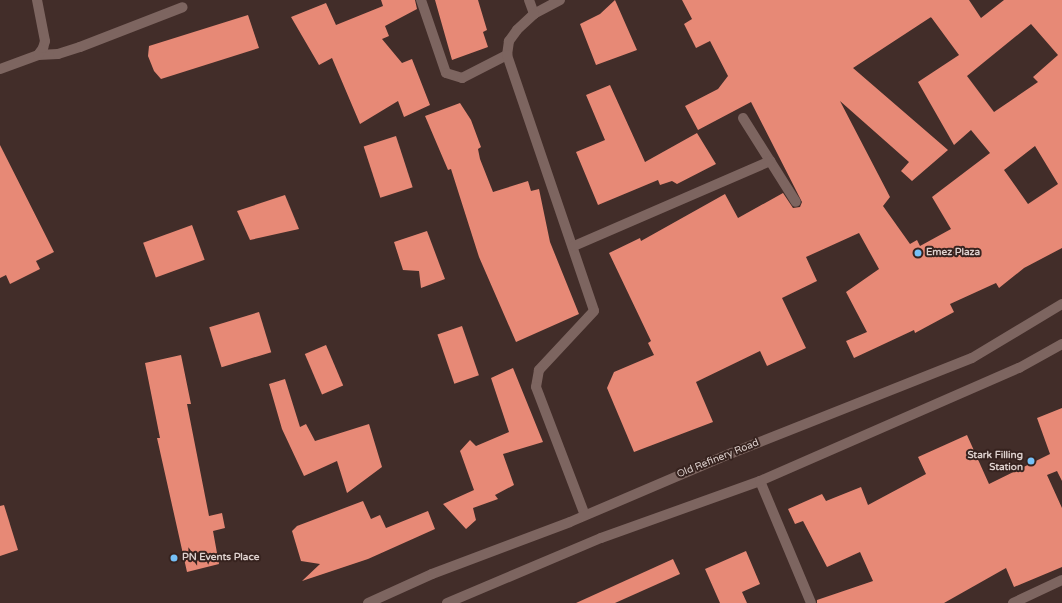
<!DOCTYPE html>
<style>
body{margin:0}
#map{position:relative;width:1062px;height:603px;overflow:hidden;background:#422d29;font-family:"Varela Round",sans-serif}
div>[style]{position:absolute}
[style*='--x']{left:calc(var(--x)*1px);top:calc(var(--y)*1px);width:calc(var(--w)*1px);rotate:calc(var(--a)*1deg)}
.building>*{inset:0;background:#e78976;transform-origin:0 0}
.street>*{height:10px;margin:-5px;padding:0 5px;transform-origin:5px;border-radius:5px;background:#7d6560}
.secondary>*{height:10px;margin:-5px;padding:0 5px;transform-origin:5px;border-radius:5px;background:#7d6560}
.dots>*{width:11px;height:11px;translate:-50% -50%;box-sizing:border-box;border:2px solid #37231f;border-radius:50%}
span{translate:-50% -50%;white-space:nowrap;text-align:center;line-height:1.15;-webkit-text-stroke:4px #37231f;paint-order:stroke}
.poi-label{font-size:10px;color:#ded1ce;font-weight:700}
.left{translate:0 -50%;text-align:left}
.right{translate:-100% -50%;text-align:right}
.street-label{font-size:10px;color:#ded1ce}
</style>
<div id="map">
<div class="building">
<div style="clip-path:polygon(381px 0,415px 0,417px 9px,385px 26px,389px 36px,382px 39px,402px 63px,412px 59px,430px 105px,404px 117px,398px 101px,360px 124px,332px 58px,319px 65px,291px 17px,326px 3px,336px 25px,383px 6px)"></div>
<div style="clip-path:polygon(435px 0,478px 0,487px 30px,483px 32px,488px 47px,452px 60px)"></div>
<div style="clip-path:polygon(615px 0,637px 50px,596px 65px,580px 24px,600px 14px)"></div>
<div style="clip-path:polygon(evenodd,682px 0,969px 0,981px 18px,1004px 0,1062px 0,1062px 248px,1024px 268px,999px 288px,996px 283px,950px 304px,954px 312px,915px 333px,914px 330px,854px 358px,846px 341px,867px 332px,846px 292px,879px 269px,859px 233px,806px 257px,817px 281px,782px 298px,806px 348px,767px 366px,760px 351px,696px 382px,713px 422px,634px 452px,607px 388px,614px 372px,654px 355px,648px 343px,651px 341px,609px 253px,640px 238px,641px 241px,725px 194px,738px 218px,783px 193px,793px 208px,800px 207px,802px 202px,751px 102px,698px 130px,685px 106px,718px 89px,728px 76px,710px 41px,696px 48px,684px 24px,692px 19px,682px 0,931px 17px,959px 55px,918px 82px,954px 145px,971px 130px,990px 153px,932px 197px,951px 229px,920px 246px,917px 240px,910px 244px,883px 206px,890px 197px,840px 101px,909px 162px,901px 171px,912px 181px,948px 150px,853px 68px,931px 17px,682px 0,1031px 24px,1058px 55px,1033px 77px,1038px 82px,994px 112px,967px 76px,1031px 24px,682px 0,1035px 146px,1058px 184px,1028px 204px,1004px 170px,1035px 146px)"></div>
<div style="clip-path:polygon(248px 15px,259px 48px,161px 79px,154px 71px,148px 56px,149px 46px)"></div>
<div style="clip-path:polygon(610px 85px,645px 162px,697px 133px,716px 164px,677px 184px,672px 181px,660px 185px,658px 180px,598px 205px,576px 152px,605px 140px,586px 95px)"></div>
<div style="clip-path:polygon(460px 103px,471px 120px,481px 147px,478px 149px,480px 159px,493px 192px,528px 181px,531px 191px,539px 189px,550px 242px,579px 314px,516px 342px,479px 257px,451px 169px,448px 170px,425px 116px)"></div>
<div style="left:396px;top:136px;width:54px;height:34px;rotate:72deg"></div>
<div style="clip-path:polygon(0 145px,54px 252px,36px 261px,40px 269px,10px 284px,6px 275px,0 278px)"></div>
<div style="clip-path:polygon(285px 195px,299px 229px,250px 240px,237px 211px)"></div>
<div style="left:192px;top:225px;width:37px;height:52px;rotate:70deg"></div>
<div style="clip-path:polygon(427px 231px,445px 279px,421px 288px,419px 271px,403px 270px,394px 242px)"></div>
<div style="left:259px;top:312px;width:42px;height:52px;rotate:73deg"></div>
<div style="left:462px;top:326px;width:52px;height:26px;rotate:71deg"></div>
<div style="left:326px;top:345px;width:44px;height:23px;rotate:67deg"></div>
<div style="clip-path:polygon(181px 355px,191px 404px,187px 404px,209px 516px,222px 513px,225px 528px,213px 531px,219px 564px,187px 572px,157px 438px,160px 438px,145px 363px)"></div>
<div style="clip-path:polygon(513px 368px,543px 442px,503px 454px,514px 485px,495px 495px,498px 499px,473px 508px,476px 520px,466px 529px,443px 504px,474px 490px,460px 451px,470px 440px,476px 446px,509px 432px,491px 378px)"></div>
<div style="clip-path:polygon(285px 379px,300px 427px,306px 424px,315px 441px,369px 424px,382px 467px,347px 493px,337px 461px,304px 476px,282px 429px,269px 384px)"></div>
<div style="clip-path:polygon(1062px 408px,1062px 481px,1057px 471px,1047px 475px,1062px 508px,1062px 567px,1014px 587px,1006px 568px,944px 603px,817px 603px,817px 600px,873px 581px,860px 552px,827px 567px,803px 521px,795px 524px,788px 509px,822px 494px,826px 501px,861px 487px,868px 505px,926px 474px,918px 457px,967px 435px,989px 484px,1050px 454px,1037px 418px)"></div>
<div style="clip-path:polygon(363px 501px,371px 519px,380px 515px,386px 528px,428px 511px,435px 529px,368px 559px,302px 581px,320px 564px,301px 561px,292px 531px,297px 526px)"></div>
<div style="clip-path:polygon(4px 505px,18px 550px,0 556px,0 506px)"></div>
<div style="clip-path:polygon(746px 551px,760px 584px,742px 592px,747px 603px,720px 603px,705px 569px)"></div>
<div style="clip-path:polygon(673px 559px,680px 574px,615px 603px,576px 603px)"></div>
</div>
<div class="street">
<div style="--x:421;--y:0;--w:77;--a:71.1"></div>
<div style="--x:446;--y:73;--w:17;--a:17"></div>
<div style="--x:462;--y:78;--w:51;--a:-27.1"></div>
<div style="--x:529;--y:0;--w:15;--a:70"></div>
<div style="--x:560;--y:0;--w:30;--a:152"></div>
<div style="--x:534;--y:14;--w:23;--a:137"></div>
<div style="--x:517;--y:30;--w:14;--a:126"></div>
<div style="--x:509;--y:41;--w:14;--a:98"></div>
<div style="--x:507;--y:55;--w:270;--a:71.2"></div>
<div style="--x:594;--y:311;--w:81;--a:133"></div>
<div style="--x:539;--y:370;--w:17;--a:100"></div>
<div style="--x:536;--y:387;--w:137;--a:69.1"></div>
<div style="--x:38;--y:55;--w:20;--a:-3"></div>
<div style="--x:58;--y:54;--w:23;--a:-18"></div>
<div style="--x:80;--y:47;--w:110;--a:-21.2"></div>
<div style="--x:0;--y:69;--w:40;--a:-20.2"></div>
<div style="--x:38;--y:55;--w:9;--a:-54"></div>
<div style="--x:43;--y:48;--w:7;--a:-74"></div>
<div style="--x:45;--y:41;--w:42;--a:-101"></div>
<div style="--x:743;--y:118;--w:99;--a:57.8"></div>
<div style="--x:574;--y:246;--w:214;--a:-23.4"></div>
<div style="--x:760;--y:481;--w:132;--a:67.3"></div>
<div style="--x:1013;--y:603;--w:54;--a:-25.1"></div>
</div>
<div class="secondary">
<div style="--x:368;--y:603;--w:70;--a:-24.4"></div>
<div style="--x:432;--y:574;--w:147;--a:-20.6"></div>
<div style="--x:570;--y:522;--w:176;--a:-23.1"></div>
<div style="--x:732;--y:453;--w:258;--a:-21.6"></div>
<div style="--x:972;--y:358;--w:105;--a:-31"></div>
<div style="--x:447;--y:603;--w:167;--a:-22.9"></div>
<div style="--x:601;--y:538;--w:169;--a:-19.7"></div>
<div style="--x:760;--y:481;--w:283;--a:-23.6"></div>
<div style="--x:1019;--y:368;--w:49;--a:-29.2"></div>
</div>
<div class="dots">
<div style="left:918px;top:253px;background:#76c0f7"></div>
<div style="left:1031px;top:461px;background:#76c0f7"></div>
<div style="left:174px;top:558px;background:#76c0f7"></div>
</div>
<div class="poi-label">
<span class="left" style="left:926px;top:253px">Emez Plaza</span>
<span class="right" style="left:1023px;top:461px">Stark Filling<br>Station</span>
<span class="left" style="left:182px;top:558px">PN Events Place</span>
</div>
<div class="street-label">
<span style="left:718px;top:459px;rotate:-22deg">Old Refinery Road</span>
</div>
</div>
